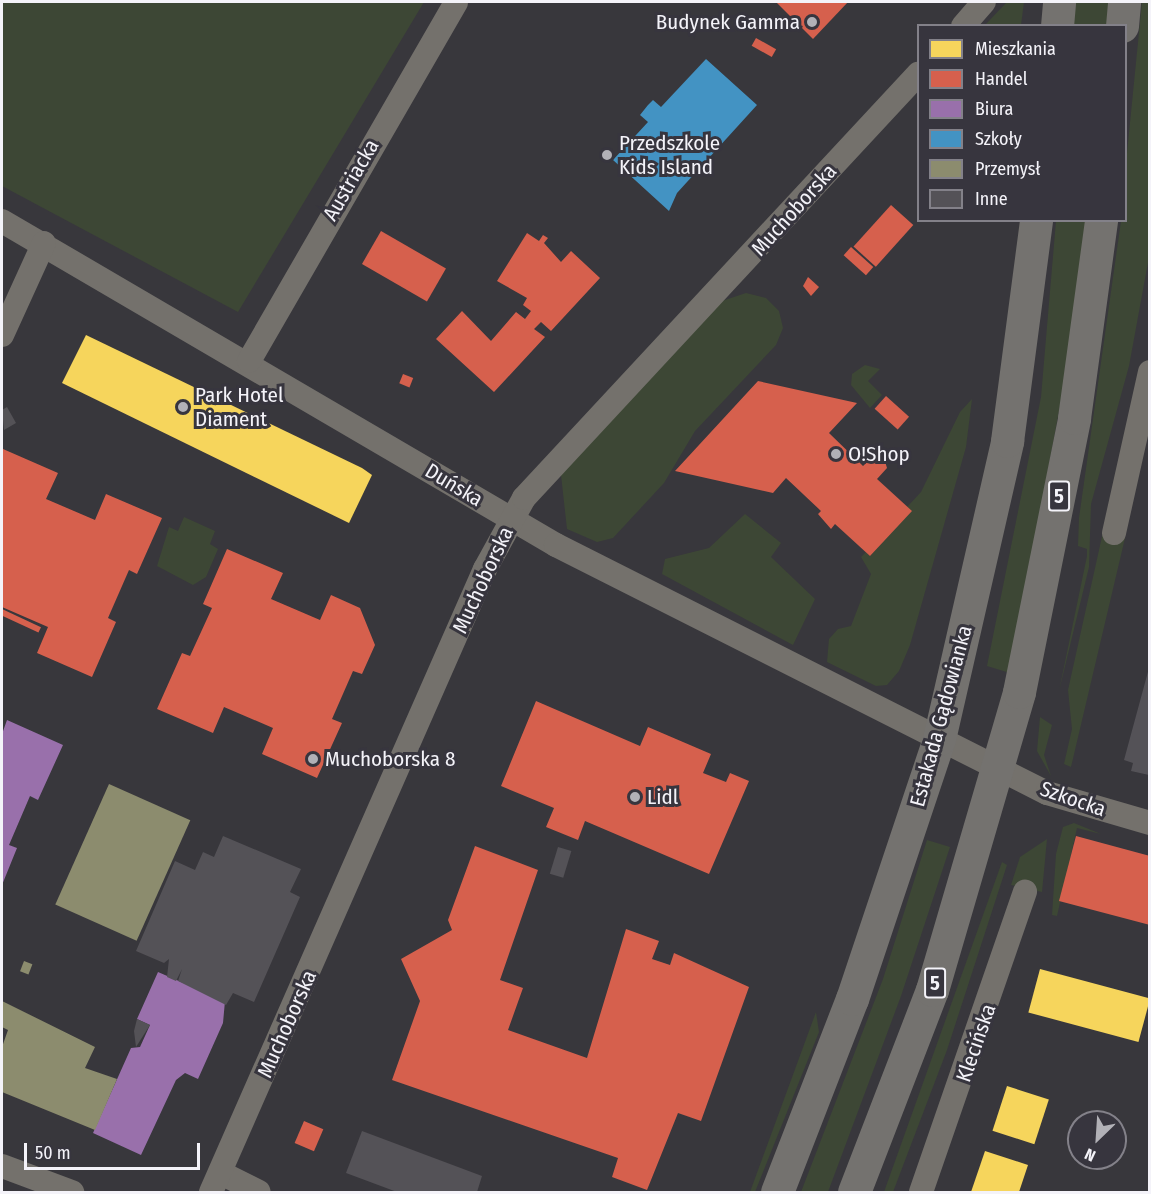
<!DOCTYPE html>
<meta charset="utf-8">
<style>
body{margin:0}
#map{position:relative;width:1151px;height:1194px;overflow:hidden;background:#38373c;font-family:"Fira Sans Condensed",sans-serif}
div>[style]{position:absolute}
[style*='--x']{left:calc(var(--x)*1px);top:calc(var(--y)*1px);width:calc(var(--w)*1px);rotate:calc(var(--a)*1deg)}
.green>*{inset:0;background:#3d4735}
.homes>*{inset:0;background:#f6d55c;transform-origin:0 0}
.shops>*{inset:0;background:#d6604d;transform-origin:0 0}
.offices>*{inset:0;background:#9970ab}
.schools>*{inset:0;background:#4393c3}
.industry>*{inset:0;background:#8c8c6e;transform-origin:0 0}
.building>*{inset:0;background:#545257;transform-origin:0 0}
.street>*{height:24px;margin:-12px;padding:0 12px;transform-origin:12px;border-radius:12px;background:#74716c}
.primary>*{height:33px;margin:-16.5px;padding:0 16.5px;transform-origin:16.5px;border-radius:16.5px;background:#74726f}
.dots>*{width:16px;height:16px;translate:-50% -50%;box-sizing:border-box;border:3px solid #37353e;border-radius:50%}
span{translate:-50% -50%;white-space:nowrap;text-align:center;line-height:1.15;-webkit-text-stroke:6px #37353e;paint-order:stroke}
.shield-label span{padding:2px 4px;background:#37353e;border:2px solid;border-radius:4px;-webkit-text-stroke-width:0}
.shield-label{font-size:20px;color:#f4f3f9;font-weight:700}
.poi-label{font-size:21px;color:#f4f3f9}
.right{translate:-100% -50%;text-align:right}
.left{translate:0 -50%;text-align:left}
.street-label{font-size:21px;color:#f4f3f9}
.frame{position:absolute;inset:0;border:3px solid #f4f3f9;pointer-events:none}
.legend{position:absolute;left:917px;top:24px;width:210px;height:198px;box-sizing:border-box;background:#37353e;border:2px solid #838189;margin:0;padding:8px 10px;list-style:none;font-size:18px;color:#f4f3f9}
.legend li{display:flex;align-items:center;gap:12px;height:30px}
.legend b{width:30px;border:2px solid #838189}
.north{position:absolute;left:1067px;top:1110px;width:60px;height:60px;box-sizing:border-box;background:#37353e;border:2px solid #838189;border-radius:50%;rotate:205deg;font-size:16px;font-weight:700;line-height:24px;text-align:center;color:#f4f3f9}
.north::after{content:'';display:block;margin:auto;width:21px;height:27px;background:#b2b1b7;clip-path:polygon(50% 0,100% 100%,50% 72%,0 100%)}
.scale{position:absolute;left:24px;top:1143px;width:176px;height:27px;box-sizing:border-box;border:3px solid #f4f3f9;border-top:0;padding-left:8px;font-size:18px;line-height:21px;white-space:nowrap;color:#f4f3f9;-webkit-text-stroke:4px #37353e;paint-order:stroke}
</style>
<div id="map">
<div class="green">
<div style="clip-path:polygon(2px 2px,424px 2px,238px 312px,2px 186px)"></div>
<div style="clip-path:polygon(1007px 2px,1024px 2px,1021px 25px,985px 25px)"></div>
<div style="clip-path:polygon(1074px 2px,1110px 2px,1107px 25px,1072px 26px)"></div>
<div style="clip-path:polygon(1142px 2px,1150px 2px,1149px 257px,1129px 366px,1091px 504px,1089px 567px,1059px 691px,1087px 556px,1087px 549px,1078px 546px,1079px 518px,1121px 221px,1126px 220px,1126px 163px)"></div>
<div style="clip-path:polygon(1056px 221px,1088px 221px,1079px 304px,1010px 673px,987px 666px,1041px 397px)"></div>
<div style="clip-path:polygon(746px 293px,766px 298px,779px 311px,783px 328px,776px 345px,695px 431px,664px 483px,613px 538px,597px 542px,567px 529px,561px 475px,722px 301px)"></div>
<div style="clip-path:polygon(865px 365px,880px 369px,868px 381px,882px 395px,870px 408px,851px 385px,852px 374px)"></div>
<div style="clip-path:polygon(972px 399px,966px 447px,910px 645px,899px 671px,887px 685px,876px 686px,827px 662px,829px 639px,838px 629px,851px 626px,871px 574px,861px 557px,866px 552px,870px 556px,911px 511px,907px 507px,921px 492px,960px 412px)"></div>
<div style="clip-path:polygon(745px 514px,781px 543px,771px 557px,815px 599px,793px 645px,662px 574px,665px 559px,709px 548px)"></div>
<div style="clip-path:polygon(184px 517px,215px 531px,210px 544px,218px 549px,206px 577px,193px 585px,157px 566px,169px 527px,178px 531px)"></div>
<div style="clip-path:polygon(1103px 532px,1125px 538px,1071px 767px,1064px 764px,1072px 729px,1068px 690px)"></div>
<div style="clip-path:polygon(1040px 717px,1052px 725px,1044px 755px,1051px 776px,1037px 751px)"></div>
<div style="clip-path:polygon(1074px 823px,1101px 834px,1077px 828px,1057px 916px,1052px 915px,1056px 854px,1063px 827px)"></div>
<div style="clip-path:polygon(1047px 839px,1042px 892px,1011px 885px,1020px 857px)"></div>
<div style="clip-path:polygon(927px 840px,950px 847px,901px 996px,828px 1192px,801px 1192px,883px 979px)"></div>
<div style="clip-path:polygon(1002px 862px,1007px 865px,947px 1050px,893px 1192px,884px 1192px)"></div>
<div style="clip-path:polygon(816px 1012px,819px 1032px,755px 1192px,750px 1192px)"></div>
</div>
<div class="homes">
<div style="clip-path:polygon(86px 335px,362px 468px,372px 475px,349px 523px,62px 383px)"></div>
<div style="left:1040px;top:969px;width:114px;height:45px;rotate:15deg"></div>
<div style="left:1007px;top:1086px;width:44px;height:47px;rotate:18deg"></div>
<div style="clip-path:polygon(985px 1151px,1028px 1165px,1019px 1192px,971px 1192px)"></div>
</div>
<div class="shops">
<div style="clip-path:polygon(776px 2px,848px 2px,813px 39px)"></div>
<div style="left:756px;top:38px;width:23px;height:9px;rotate:29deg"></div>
<div style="left:891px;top:205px;width:30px;height:56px;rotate:42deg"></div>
<div style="left:381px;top:231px;width:75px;height:38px;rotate:30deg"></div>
<div style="clip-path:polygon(527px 233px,539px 241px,543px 235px,548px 238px,544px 243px,561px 262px,571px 251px,600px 278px,551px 331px,541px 322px,534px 329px,545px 337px,494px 392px,436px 339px,462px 311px,491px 341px,516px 312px,525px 319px,531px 311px,523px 305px,527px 298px,497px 281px)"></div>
<div style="left:851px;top:247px;width:30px;height:11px;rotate:42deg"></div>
<div style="clip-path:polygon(808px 277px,819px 287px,811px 296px,803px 286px)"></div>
<div style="left:403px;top:374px;width:11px;height:10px;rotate:22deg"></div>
<div style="clip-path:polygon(758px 381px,857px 403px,829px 433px,863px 466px,875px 455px,884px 458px,887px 468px,877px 479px,912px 511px,870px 556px,835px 524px,831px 529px,818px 514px,821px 511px,786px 478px,773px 493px,675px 471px)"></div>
<div style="left:886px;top:396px;width:31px;height:17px;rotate:42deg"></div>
<div style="clip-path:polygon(3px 449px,58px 473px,46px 499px,95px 520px,106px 494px,162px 518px,137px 574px,129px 570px,108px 618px,116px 622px,92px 677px,37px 653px,48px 627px,2px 607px)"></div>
<div style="clip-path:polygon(227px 549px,283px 573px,271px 599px,320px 620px,331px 595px,360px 608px,375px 645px,362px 674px,353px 671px,332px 719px,342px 723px,317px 778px,262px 754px,273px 728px,224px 707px,213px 733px,157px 709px,182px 653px,190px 656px,212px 608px,203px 604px)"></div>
<div style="left:2px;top:609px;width:43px;height:6px;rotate:25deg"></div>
<div style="clip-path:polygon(536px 701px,640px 746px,648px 727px,711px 754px,703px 773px,726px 782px,730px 773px,749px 781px,709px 874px,585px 821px,578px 840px,546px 827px,554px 808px,501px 786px)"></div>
<div style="clip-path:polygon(1076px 836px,1150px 856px,1150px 925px,1059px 901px)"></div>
<div style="clip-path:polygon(475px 846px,538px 870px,500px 980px,523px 988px,508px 1030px,587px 1058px,626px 929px,659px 941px,652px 959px,670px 965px,674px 953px,749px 987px,701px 1121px,678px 1113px,647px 1190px,612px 1177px,618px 1158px,392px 1080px,420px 1001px,401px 959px,452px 930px,448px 920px)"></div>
<div style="left:304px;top:1121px;width:21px;height:24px;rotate:23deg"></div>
</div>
<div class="offices">
<div style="clip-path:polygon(7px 720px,63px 745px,38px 800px,30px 796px,9px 845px,17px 848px,2px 885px,2px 734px)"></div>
<div style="clip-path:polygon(158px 972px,225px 1001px,223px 1023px,198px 1079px,185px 1073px,176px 1080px,141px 1155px,93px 1133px,131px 1048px,140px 1047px,150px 1025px,137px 1019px)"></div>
</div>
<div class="schools">
<div style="clip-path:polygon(706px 59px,757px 105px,677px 193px,669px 211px,613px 160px,648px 122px,640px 115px,648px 105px,653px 100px,661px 107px)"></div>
</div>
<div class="industry">
<div style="left:109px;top:784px;width:89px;height:132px;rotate:24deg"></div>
<div style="left:24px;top:961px;width:9px;height:11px;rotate:21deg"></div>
<div style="clip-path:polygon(2px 1001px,95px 1047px,85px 1068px,117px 1079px,95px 1130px,2px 1092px,2px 1047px,8px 1030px,2px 1027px)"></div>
</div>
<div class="building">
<div style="clip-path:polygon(7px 407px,16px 423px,4px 430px,2px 410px)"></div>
<div style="clip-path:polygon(1149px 668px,1149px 775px,1131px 771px,1133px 763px,1124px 760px)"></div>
<div style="clip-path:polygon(223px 836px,301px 869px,290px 892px,300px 897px,254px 1002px,233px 993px,226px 1005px,178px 981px,182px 969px,176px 981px,167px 977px,169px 959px,164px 963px,136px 951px,175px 861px,195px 870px,203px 852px,214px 857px)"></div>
<div style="left:558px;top:847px;width:14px;height:28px;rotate:17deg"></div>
<div style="clip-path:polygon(137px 1019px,150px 1025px,136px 1047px,134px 1031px)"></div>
<div style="clip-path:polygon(362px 1131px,482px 1176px,477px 1192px,397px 1192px,346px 1173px)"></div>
</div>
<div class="street">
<div style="--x:963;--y:26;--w:32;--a:-49"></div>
<div style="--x:2;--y:221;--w:642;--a:30.32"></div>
<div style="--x:556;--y:545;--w:550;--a:26.8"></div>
<div style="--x:1047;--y:793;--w:107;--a:16.2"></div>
<div style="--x:2;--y:335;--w:101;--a:-65.5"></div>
<div style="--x:249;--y:361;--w:414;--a:-60"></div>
<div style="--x:1114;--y:533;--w:165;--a:-77.4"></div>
<div style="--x:2;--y:1166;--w:75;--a:20.4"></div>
<div style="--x:221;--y:1173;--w:42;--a:26.6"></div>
<div style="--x:211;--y:1192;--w:681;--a:-66.26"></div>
<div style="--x:485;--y:569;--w:81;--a:-61.2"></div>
<div style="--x:524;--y:498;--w:579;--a:-47.1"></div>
<div style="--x:921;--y:1192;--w:318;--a:-70.9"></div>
</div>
<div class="primary">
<div style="--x:1057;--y:26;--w:24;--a:-85"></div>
<div style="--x:1122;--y:26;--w:24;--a:-85"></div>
<div style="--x:777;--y:1192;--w:207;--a:-68.8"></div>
<div style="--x:852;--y:999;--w:274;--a:-71.5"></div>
<div style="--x:939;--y:739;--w:306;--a:-77.1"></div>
<div style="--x:1007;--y:441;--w:223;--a:-82.5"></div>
<div style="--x:854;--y:1192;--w:217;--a:-68.9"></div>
<div style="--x:932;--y:990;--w:310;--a:-73.7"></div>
<div style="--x:1019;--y:692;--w:279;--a:-78.6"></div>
<div style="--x:1074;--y:418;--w:200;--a:-82.2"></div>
</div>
<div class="dots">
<div style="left:812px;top:22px;background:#b2b1b7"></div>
<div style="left:607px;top:155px;background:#b2b1b7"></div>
<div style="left:183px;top:407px;background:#b2b1b7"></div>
<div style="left:836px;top:454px;background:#b2b1b7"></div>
<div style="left:313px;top:759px;background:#b2b1b7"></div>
<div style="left:635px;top:797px;background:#b2b1b7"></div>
</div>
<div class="shield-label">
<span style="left:1059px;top:496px">5</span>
<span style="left:935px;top:983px">5</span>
</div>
<div class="poi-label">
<span class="right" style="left:800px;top:22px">Budynek Gamma</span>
<span class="left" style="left:619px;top:155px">Przedszkole<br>Kids Island</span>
<span class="left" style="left:195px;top:407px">Park Hotel<br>Diament</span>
<span class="left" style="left:848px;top:454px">O!Shop</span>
<span class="left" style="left:325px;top:759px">Muchoborska 8</span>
<span class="left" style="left:647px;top:797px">Lidl</span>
</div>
<div class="street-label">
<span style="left:351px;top:180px;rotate:-60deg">Austriacka</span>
<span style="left:794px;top:210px;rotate:-48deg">Muchoborska</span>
<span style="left:454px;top:485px;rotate:31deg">Duńska</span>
<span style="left:483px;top:580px;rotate:-65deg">Muchoborska</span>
<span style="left:941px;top:716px;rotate:-75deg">Estakada Gądowianka</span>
<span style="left:1073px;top:799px;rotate:19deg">Szkocka</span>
<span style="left:287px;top:1024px;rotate:-66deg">Muchoborska</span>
<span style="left:976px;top:1043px;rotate:-71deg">Klecińska</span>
</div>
<div class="frame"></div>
<ul class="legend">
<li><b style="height:16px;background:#f6d55c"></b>Mieszkania</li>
<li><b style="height:16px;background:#d6604d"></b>Handel</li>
<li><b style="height:16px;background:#9970ab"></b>Biura</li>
<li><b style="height:16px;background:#4393c3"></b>Szkoły</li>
<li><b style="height:16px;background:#8c8c6e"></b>Przemysł</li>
<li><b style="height:16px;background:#545257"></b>Inne</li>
</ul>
<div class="north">N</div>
<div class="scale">50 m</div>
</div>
